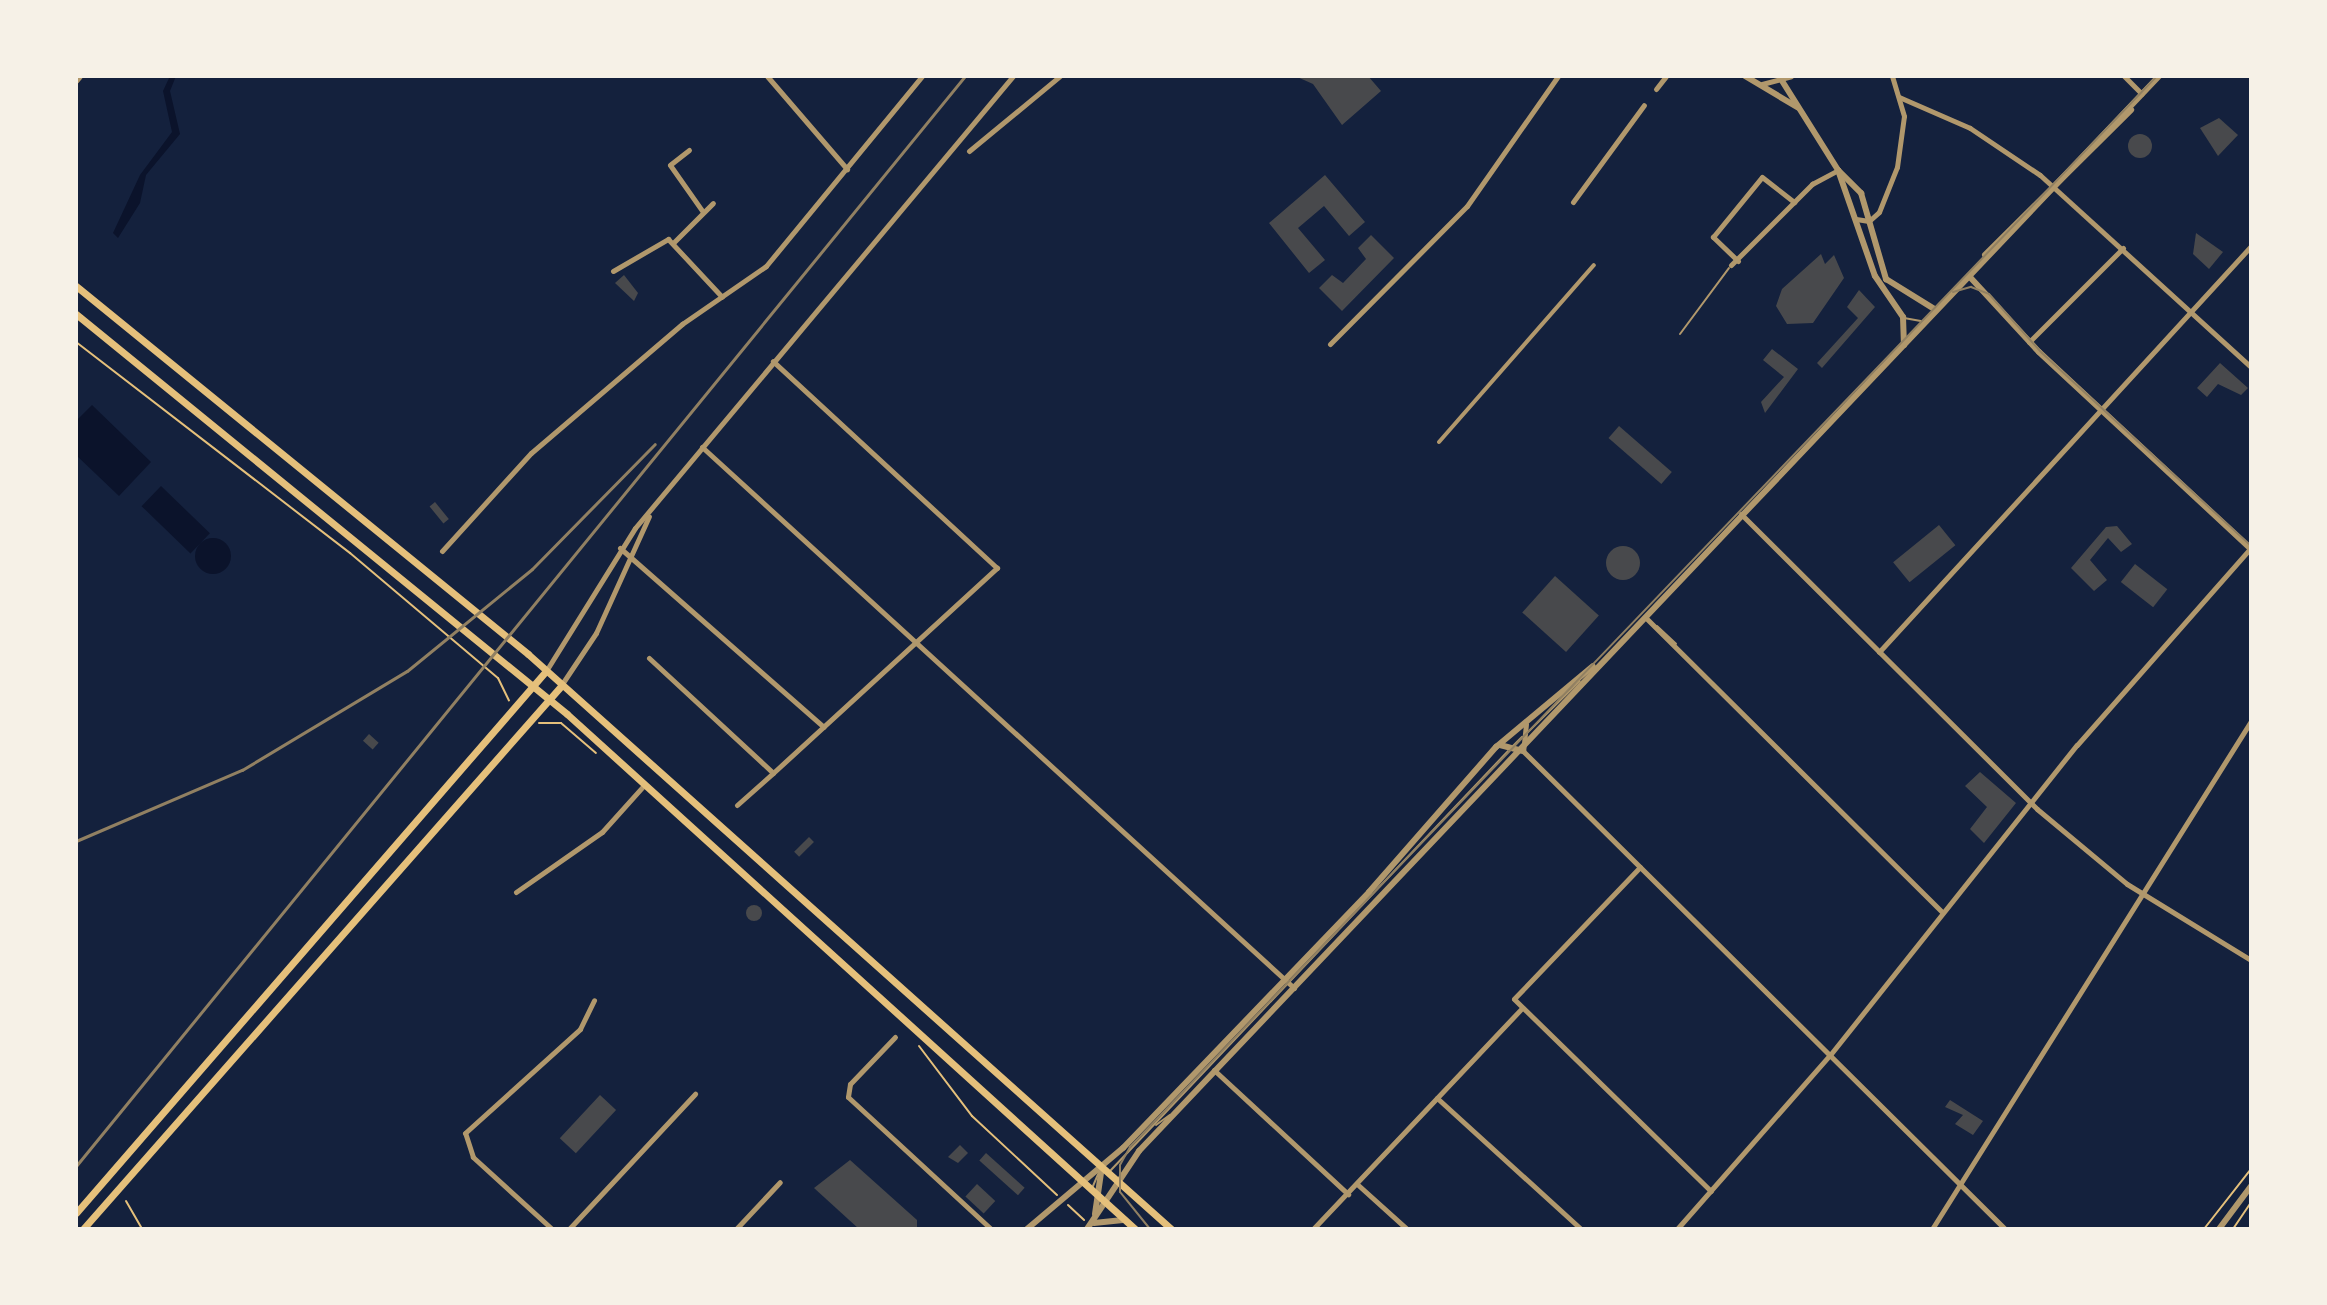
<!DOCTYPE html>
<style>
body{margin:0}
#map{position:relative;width:2327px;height:1305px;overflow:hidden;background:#14213d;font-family:Helvetica,sans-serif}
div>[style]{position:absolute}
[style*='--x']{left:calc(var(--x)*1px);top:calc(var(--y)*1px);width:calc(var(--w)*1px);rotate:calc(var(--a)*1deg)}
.water>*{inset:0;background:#0b132b;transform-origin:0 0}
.round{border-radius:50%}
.building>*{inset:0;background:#48494c;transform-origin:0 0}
.path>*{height:2px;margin:-1px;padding:0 1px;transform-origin:1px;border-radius:1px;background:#e5c07b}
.service>*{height:2px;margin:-1px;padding:0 1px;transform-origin:1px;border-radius:1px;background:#b1986c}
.pedestrian>*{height:4px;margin:-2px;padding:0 2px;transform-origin:2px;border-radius:2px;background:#b1986c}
.minor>*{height:5px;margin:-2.5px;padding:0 2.5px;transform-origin:2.5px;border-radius:2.5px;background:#b1986c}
.tertiary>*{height:6px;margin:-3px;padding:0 3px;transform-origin:3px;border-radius:3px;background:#b1986c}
.secondary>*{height:7px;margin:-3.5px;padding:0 3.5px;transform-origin:3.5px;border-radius:3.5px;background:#e5c07b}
.tram>*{height:2px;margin:-1px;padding:0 1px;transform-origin:1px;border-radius:1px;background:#918062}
.rail>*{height:3px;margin:-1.5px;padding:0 1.5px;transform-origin:1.5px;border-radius:1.5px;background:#918062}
span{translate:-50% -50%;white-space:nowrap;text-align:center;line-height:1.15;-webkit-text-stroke:6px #f6f1e7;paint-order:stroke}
.frame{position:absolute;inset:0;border:78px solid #f6f1e7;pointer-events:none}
</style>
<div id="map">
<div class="water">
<div style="clip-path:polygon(170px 76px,176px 76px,170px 91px,180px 134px,146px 175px,140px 203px,118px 238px,113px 233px,140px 175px,172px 132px,163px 91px)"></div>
<div style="clip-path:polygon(92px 405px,151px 462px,119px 496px,76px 455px,76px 421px)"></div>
<div style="left:161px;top:486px;width:68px;height:28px;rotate:44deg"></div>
<div class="round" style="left:195px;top:538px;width:36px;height:36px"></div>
</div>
<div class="building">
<div style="clip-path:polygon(1295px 76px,1368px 76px,1381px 91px,1342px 125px,1313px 84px)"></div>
<div style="clip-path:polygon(2219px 118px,2238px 135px,2218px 156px,2200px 128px)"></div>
<div class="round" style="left:2128px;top:134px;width:24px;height:24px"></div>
<div style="clip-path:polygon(1325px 175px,1365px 222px,1349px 236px,1324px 206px,1298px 228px,1325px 260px,1309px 273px,1269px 223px)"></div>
<div style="clip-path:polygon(2196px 233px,2223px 252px,2209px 269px,2193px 254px)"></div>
<div style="clip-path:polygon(1371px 235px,1394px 258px,1342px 311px,1319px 288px,1332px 275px,1343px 283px,1366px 259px,1358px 248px)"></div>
<div style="clip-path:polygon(1821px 254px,1825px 264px,1834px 255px,1844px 278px,1813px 323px,1787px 324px,1776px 306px,1782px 289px)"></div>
<div style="clip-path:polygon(624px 275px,638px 293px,634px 301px,615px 283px)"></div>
<div style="clip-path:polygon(1859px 290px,1875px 307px,1822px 368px,1817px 363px,1858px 318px,1847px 307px)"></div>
<div style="clip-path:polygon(1772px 349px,1798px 369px,1765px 413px,1761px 402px,1784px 377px,1763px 360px)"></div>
<div style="clip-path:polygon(2220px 363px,2248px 388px,2241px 395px,2218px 384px,2207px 397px,2197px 388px)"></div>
<div style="left:1619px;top:426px;width:70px;height:16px;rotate:41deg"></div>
<div style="left:435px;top:502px;width:22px;height:7px;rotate:51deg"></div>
<div style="left:1939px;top:525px;width:26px;height:59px;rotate:51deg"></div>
<div style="clip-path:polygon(2117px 526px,2132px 544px,2121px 552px,2108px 538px,2090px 560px,2107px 580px,2094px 591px,2071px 568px,2106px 527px)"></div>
<div class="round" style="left:1606px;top:546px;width:34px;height:34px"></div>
<div style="left:2135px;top:564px;width:41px;height:23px;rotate:38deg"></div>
<div style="left:1555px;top:576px;width:59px;height:49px;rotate:42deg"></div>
<div style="left:369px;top:734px;width:13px;height:9px;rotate:42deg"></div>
<div style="clip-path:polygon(1980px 772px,2016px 803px,1984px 843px,1970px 829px,1987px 807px,1965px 786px)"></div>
<div style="left:809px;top:837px;width:7px;height:21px;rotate:45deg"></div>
<div class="round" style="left:746px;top:905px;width:16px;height:16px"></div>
<div style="left:600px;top:1095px;width:22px;height:59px;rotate:43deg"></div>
<div style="clip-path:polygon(1950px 1100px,1983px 1121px,1973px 1135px,1955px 1124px,1963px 1115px,1945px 1107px)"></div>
<div style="clip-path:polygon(960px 1145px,968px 1153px,958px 1163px,948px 1157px)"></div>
<div style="left:986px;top:1153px;width:52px;height:10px;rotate:42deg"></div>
<div style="clip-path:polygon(850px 1160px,917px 1220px,917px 1229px,859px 1229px,814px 1188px)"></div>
<div style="left:977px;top:1184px;width:25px;height:17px;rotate:43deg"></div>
</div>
<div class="path">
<div style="--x:76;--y:342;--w:346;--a:37.6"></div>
<div style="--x:350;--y:553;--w:194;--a:40.2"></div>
<div style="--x:498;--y:678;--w:25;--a:64"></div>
<div style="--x:539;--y:723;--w:22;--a:0"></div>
<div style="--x:561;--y:723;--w:46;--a:40.6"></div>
<div style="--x:919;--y:1046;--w:88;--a:52.9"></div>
<div style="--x:972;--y:1116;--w:116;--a:42.9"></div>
<div style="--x:126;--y:1201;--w:32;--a:60"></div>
<div style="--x:1068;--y:1205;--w:22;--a:43"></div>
<div style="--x:2204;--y:1229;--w:76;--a:-51.9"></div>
<div style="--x:2233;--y:1229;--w:32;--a:-56"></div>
</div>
<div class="service">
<div style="--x:1904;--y:318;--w:17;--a:10"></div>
<div style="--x:1680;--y:334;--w:82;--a:-53.4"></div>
<div style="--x:1657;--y:626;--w:26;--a:43"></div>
<div style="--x:1527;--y:733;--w:74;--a:-44.5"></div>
<div style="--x:1513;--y:746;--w:13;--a:-45"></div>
<div style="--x:1156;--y:1125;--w:17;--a:-36"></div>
<div style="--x:1111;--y:1170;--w:577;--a:-46.54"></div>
<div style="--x:1093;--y:1186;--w:13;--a:-67"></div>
</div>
<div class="pedestrian">
<div style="--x:1439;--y:442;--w:235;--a:-48.8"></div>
</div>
<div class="minor">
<div style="--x:767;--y:76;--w:123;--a:49.3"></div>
<div style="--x:2124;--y:76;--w:25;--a:45"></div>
<div style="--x:76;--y:81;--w:6;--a:-51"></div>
<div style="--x:1762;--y:84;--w:30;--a:-15"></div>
<div style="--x:1656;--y:89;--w:16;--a:-52"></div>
<div style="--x:1899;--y:97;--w:77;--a:23.6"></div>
<div style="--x:1970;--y:128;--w:84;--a:33.9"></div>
<div style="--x:2040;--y:175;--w:285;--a:42.3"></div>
<div style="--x:689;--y:150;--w:24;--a:142"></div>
<div style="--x:670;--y:165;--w:57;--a:54.9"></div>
<div style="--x:969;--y:151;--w:118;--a:-39.5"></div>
<div style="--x:1573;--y:202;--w:120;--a:-53.8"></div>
<div style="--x:1856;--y:219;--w:13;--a:9"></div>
<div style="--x:1869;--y:221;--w:13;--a:-42"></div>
<div style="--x:1879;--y:212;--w:48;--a:-68.2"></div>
<div style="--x:1897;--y:167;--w:51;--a:-82.2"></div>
<div style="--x:1904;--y:116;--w:42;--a:-106.7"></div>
<div style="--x:674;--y:242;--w:55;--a:-45"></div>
<div style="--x:1738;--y:261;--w:35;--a:-136"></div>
<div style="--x:1713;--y:237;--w:77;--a:-50.8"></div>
<div style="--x:1762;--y:177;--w:41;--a:38"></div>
<div style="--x:1731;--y:265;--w:115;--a:-45"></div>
<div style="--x:1812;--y:184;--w:30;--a:-28"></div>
<div style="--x:613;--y:271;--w:64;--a:-30.2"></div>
<div style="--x:668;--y:239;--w:79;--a:47"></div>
<div style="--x:2029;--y:342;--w:133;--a:-45"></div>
<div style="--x:1330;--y:344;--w:194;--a:-45.2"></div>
<div style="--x:1467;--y:206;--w:159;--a:-55"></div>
<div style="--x:702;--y:447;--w:802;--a:42.42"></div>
<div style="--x:1741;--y:514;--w:418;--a:44.9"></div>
<div style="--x:2037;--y:809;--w:117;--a:39.8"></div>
<div style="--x:2127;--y:884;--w:145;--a:31.5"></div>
<div style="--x:620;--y:548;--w:271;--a:41.3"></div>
<div style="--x:442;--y:551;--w:132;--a:-47.8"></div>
<div style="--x:531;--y:453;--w:199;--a:-40.5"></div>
<div style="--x:682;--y:324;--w:102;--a:-34.6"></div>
<div style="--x:766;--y:266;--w:246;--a:-50.6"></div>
<div style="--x:1645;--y:617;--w:419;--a:44.8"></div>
<div style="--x:1879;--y:652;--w:551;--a:-47.5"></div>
<div style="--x:649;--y:658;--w:169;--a:42.8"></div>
<div style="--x:773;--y:773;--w:304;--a:-42.5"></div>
<div style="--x:997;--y:568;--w:305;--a:-137.3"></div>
<div style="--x:546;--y:671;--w:168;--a:-58.1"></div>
<div style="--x:635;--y:528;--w:589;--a:-50.09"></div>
<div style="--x:562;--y:684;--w:61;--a:-56.3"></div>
<div style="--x:596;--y:633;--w:128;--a:-65.6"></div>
<div style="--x:1526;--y:724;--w:27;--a:96"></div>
<div style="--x:1523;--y:751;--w:679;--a:44.76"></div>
<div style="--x:737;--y:805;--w:48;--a:-41.6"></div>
<div style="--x:1640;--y:867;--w:182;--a:133.7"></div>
<div style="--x:1514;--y:999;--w:275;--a:44.3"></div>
<div style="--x:516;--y:892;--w:105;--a:-34.9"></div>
<div style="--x:602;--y:832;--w:64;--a:-48.1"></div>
<div style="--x:895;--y:1037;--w:65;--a:133.8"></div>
<div style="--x:850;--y:1084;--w:13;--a:99"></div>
<div style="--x:848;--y:1097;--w:195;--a:42.7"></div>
<div style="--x:1214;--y:1070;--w:183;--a:42.8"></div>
<div style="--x:1437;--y:1098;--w:195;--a:42.3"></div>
<div style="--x:1357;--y:1184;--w:67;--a:42"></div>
<div style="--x:552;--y:1229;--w:107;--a:-137.7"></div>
<div style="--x:473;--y:1157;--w:25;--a:-108"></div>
<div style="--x:465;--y:1133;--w:155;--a:-42.1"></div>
<div style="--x:580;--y:1029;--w:32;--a:-64"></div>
<div style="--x:569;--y:1229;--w:185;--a:-47"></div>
<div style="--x:736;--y:1229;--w:64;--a:-46.9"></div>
<div style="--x:1313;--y:1229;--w:303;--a:-46.6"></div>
<div style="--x:1677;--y:1229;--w:232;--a:-48.7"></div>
<div style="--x:1830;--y:1055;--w:396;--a:-51.5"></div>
<div style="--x:2077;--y:745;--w:261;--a:-48.6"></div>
<div style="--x:1932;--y:1229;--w:600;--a:-57.87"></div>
</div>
<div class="tertiary">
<div style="--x:1745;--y:76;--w:61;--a:30.8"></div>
<div style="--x:1779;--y:76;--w:111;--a:57.9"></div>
<div style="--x:1838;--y:170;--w:112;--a:70.8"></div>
<div style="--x:1875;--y:276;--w:50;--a:55.7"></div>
<div style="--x:1903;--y:317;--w:28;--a:88"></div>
<div style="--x:1838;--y:170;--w:33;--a:45"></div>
<div style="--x:1861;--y:193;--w:90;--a:73.8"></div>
<div style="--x:1886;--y:279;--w:59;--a:31.8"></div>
<div style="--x:1985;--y:255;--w:206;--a:-44.8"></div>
<div style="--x:1969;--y:276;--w:103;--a:47.4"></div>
<div style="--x:2039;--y:352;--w:289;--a:42.9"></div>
<div style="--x:1500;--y:745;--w:24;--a:15"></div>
<div style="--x:1095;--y:1214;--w:49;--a:-81.7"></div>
<div style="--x:1094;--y:1223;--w:29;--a:-6"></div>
<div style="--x:1027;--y:1229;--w:126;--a:-40.2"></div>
<div style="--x:1123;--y:1148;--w:355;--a:-46.1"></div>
<div style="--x:1369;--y:892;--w:193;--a:-48.8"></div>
<div style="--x:1496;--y:747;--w:126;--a:-39.9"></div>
<div style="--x:1087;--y:1229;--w:94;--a:-56.3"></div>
<div style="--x:1139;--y:1151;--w:1482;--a:-46.5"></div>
<div style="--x:2219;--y:1229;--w:54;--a:-53.3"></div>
</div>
<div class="secondary">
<div style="--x:76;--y:286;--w:583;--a:39.15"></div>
<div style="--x:528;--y:654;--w:863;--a:41.8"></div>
<div style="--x:76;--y:314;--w:633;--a:39.17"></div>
<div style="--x:567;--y:714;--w:767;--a:42.2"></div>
<div style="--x:76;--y:1213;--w:717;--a:-49.07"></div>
<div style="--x:83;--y:1229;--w:725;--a:-48.64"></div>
</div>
<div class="tram">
<div style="--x:1953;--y:292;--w:19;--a:-16"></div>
<div style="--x:1971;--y:287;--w:19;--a:21"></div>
<div style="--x:1989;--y:294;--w:79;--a:48.1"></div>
<div style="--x:2042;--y:353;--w:284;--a:42.7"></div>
<div style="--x:1150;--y:1229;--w:48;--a:-129"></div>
<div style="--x:1120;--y:1192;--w:27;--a:-90"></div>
<div style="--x:1120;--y:1165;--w:21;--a:-61"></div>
<div style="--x:1130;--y:1147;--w:1484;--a:-46.2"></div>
</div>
<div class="rail">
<div style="--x:76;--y:841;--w:181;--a:-23.2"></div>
<div style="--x:242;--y:770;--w:192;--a:-31"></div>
<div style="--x:407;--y:671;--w:161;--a:-39.2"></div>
<div style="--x:532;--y:569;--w:175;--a:-45.5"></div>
<div style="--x:76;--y:1166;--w:1407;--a:-50.8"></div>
</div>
<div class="frame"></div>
</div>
